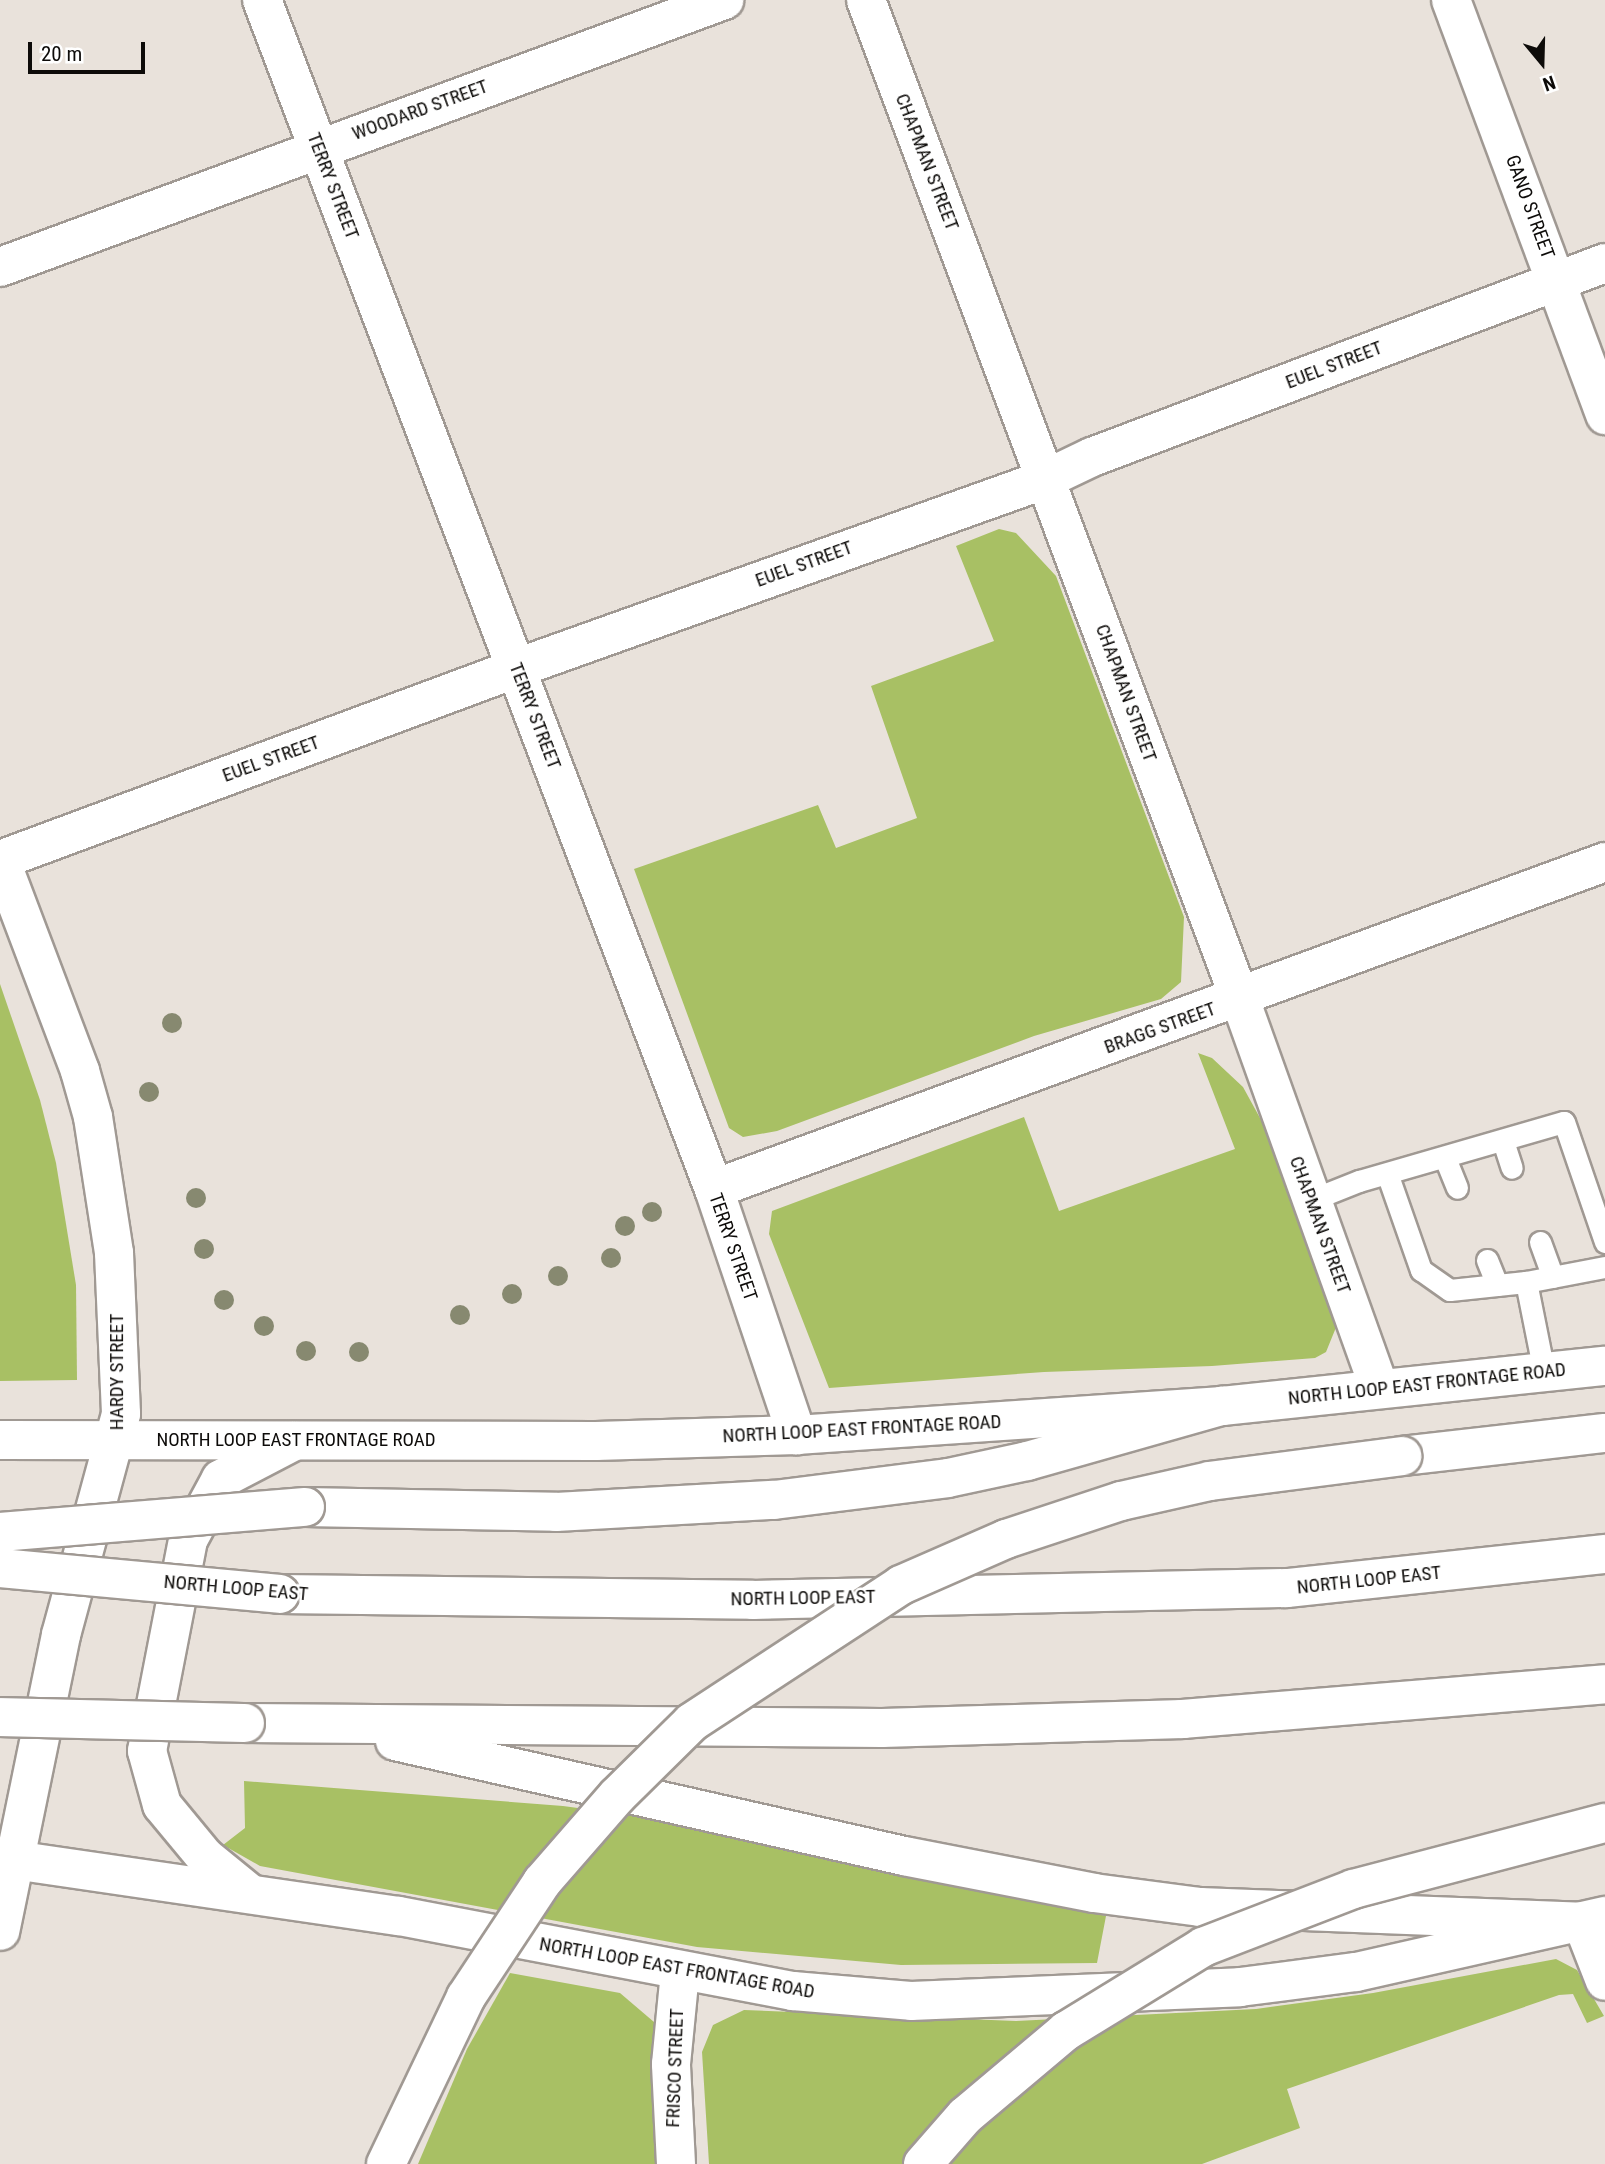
<!DOCTYPE html>
<style>
body{margin:0}
#map{position:relative;width:1605px;height:2164px;overflow:hidden;background:#e9e2db;font-family:"Roboto Condensed",sans-serif}
div>[style]{position:absolute}
[style*='--x']{left:calc(var(--x)*1px);top:calc(var(--y)*1px);width:calc(var(--w)*1px);rotate:calc(var(--a)*1deg)}
.green>*{inset:0;background:#a8c064}
.roads{filter:drop-shadow(2px 0 #a09993) drop-shadow(-2px 0 #a09993) drop-shadow(0 2px #a09993) drop-shadow(0 -2px #a09993)}
.lane>*{height:21px;margin:-10.5px;padding:0 10.5px;transform-origin:10.5px;border-radius:10.5px;background:#fff}
.street>*{height:38px;margin:-19px;padding:0 19px;transform-origin:19px;border-radius:19px;background:#fff}
.secondary>*{height:38px;margin:-19px;padding:0 19px;transform-origin:19px;border-radius:19px;background:#fff}
.highway>*{height:38px;margin:-19px;padding:0 19px;transform-origin:19px;border-radius:19px;background:#fff}
.bridges{filter:drop-shadow(2px 0 #a09993) drop-shadow(-2px 0 #a09993) drop-shadow(0 2px #a09993) drop-shadow(0 -2px #a09993)}
.highway-bridge>*{height:38px;margin:-19px;padding:0 19px;transform-origin:19px;border-radius:19px;background:#fff}
.trees>*{width:20px;height:20px;margin:-10px;border-radius:50%;background:#878970}
span{translate:-50% -50%;white-space:nowrap;text-align:center;line-height:1.15;-webkit-text-stroke:5px #fff;paint-order:stroke}
.street-label{font-size:19px;color:#0d0b09}
.north{position:absolute;left:1507px;top:28px;width:70px;height:70px;-webkit-text-stroke:5px #fff;paint-order:stroke;rotate:161deg;font-size:19px;font-weight:700;line-height:28px;text-align:center;color:#0d0b09}
.north::after{content:'';display:block;margin:auto;width:24px;height:32px;background:#0d0b09;clip-path:polygon(50% 0,100% 100%,50% 72%,0 100%)}
.scale{position:absolute;left:28px;top:42px;width:117px;height:32px;box-sizing:border-box;border:4px solid #0d0b09;border-top:0;padding-left:9px;font-size:21px;line-height:24px;white-space:nowrap;color:#0d0b09;-webkit-text-stroke:5px #fff;paint-order:stroke}
</style>
<div id="map">
<div class="green">
<div style="clip-path:polygon(999px 529px,1016px 533px,1056px 576px,1184px 917px,1181px 982px,1161px 999px,1034px 1036px,777px 1131px,743px 1137px,729px 1128px,634px 869px,818px 805px,836px 848px,917px 818px,871px 686px,994px 641px,956px 546px)"></div>
<div style="clip-path:polygon(0 984px,40px 1100px,56px 1163px,76px 1285px,77px 1380px,0 1381px)"></div>
<div style="clip-path:polygon(1198px 1053px,1212px 1058px,1243px 1087px,1271px 1138px,1337px 1325px,1326px 1352px,1315px 1358px,1212px 1366px,1044px 1372px,829px 1388px,769px 1234px,772px 1211px,1024px 1117px,1059px 1211px,1235px 1149px)"></div>
<div style="clip-path:polygon(244px 1781px,563px 1806px,727px 1828px,1106px 1916px,1097px 1963px,901px 1965px,697px 1947px,260px 1866px,223px 1845px,245px 1828px)"></div>
<div style="clip-path:polygon(1556px 1959px,1577px 1970px,1604px 2016px,1587px 2023px,1573px 1994px,1559px 1995px,1287px 2089px,1300px 2128px,1202px 2164px,709px 2164px,702px 2052px,713px 2025px,744px 2010px,1016px 2021px,1256px 2009px,1373px 1993px)"></div>
<div style="clip-path:polygon(510px 1973px,620px 1993px,654px 2022px,664px 2164px,418px 2164px,467px 2049px)"></div>
</div>
<div class="roads">
<div class="lane">
<div style="--x:1503;--y:1141;--w:28;--a:72"></div>
<div style="--x:1445;--y:1158;--w:32;--a:68"></div>
<div style="--x:1388;--y:1176;--w:100;--a:70.7"></div>
<div style="--x:1421;--y:1270;--w:35;--a:35"></div>
<div style="--x:1450;--y:1290;--w:76;--a:-6"></div>
<div style="--x:1311;--y:1200;--w:52;--a:-21.6"></div>
<div style="--x:1359;--y:1181;--w:213;--a:-16.1"></div>
<div style="--x:1564;--y:1122;--w:127;--a:71.1"></div>
<div style="--x:1540;--y:1242;--w:37;--a:70"></div>
<div style="--x:1487;--y:1260;--w:27;--a:68"></div>
<div style="--x:1544;--y:1372;--w:92;--a:-101.3"></div>
<div style="--x:1526;--y:1282;--w:80;--a:-10.8"></div>
</div>
<div class="street">
<div style="--x:262;--y:0;--w:1272;--a:69.19"></div>
<div style="--x:714;--y:1189;--w:260;--a:71.4"></div>
<div style="--x:866;--y:0;--w:1067;--a:69.48"></div>
<div style="--x:1240;--y:999;--w:413;--a:70.3"></div>
<div style="--x:1451;--y:0;--w:443;--a:69.6"></div>
<div style="--x:0;--y:267;--w:772;--a:-20.24"></div>
<div style="--x:0;--y:860;--w:552;--a:-20.37"></div>
<div style="--x:517;--y:668;--w:562;--a:-19.66"></div>
<div style="--x:1046;--y:479;--w:51;--a:-25.6"></div>
<div style="--x:1092;--y:457;--w:548;--a:-20.71"></div>
<div style="--x:714;--y:1189;--w:949;--a:-20.15"></div>
<div style="--x:1582;--y:1922;--w:63;--a:68.7"></div>
<div style="--x:676;--y:2164;--w:100;--a:-92.9"></div>
<div style="--x:671;--y:2064;--w:91;--a:-84.4"></div>
</div>
<div class="secondary">
<div style="--x:0;--y:859;--w:227;--a:69.3"></div>
<div style="--x:80;--y:1071;--w:48;--a:74.2"></div>
<div style="--x:93;--y:1117;--w:138;--a:81.2"></div>
<div style="--x:114;--y:1253;--w:161;--a:87.5"></div>
<div style="--x:121;--y:1414;--w:229;--a:105.2"></div>
<div style="--x:61;--y:1635;--w:302;--a:101.6"></div>
<div style="--x:0;--y:1440;--w:596;--a:0.1"></div>
<div style="--x:596;--y:1441;--w:201;--a:-1.7"></div>
<div style="--x:797;--y:1435;--w:426;--a:-3.9"></div>
<div style="--x:1222;--y:1406;--w:385;--a:-6"></div>
<div style="--x:0;--y:1858;--w:403;--a:8.3"></div>
<div style="--x:399;--y:1916;--w:401;--a:10.8"></div>
<div style="--x:793;--y:1991;--w:118;--a:4.8"></div>
<div style="--x:911;--y:2001;--w:329;--a:-2.4"></div>
<div style="--x:1240;--y:1987;--w:117;--a:-7.4"></div>
<div style="--x:1356;--y:1972;--w:255;--a:-12.7"></div>
<div style="--x:248;--y:1892;--w:55;--a:-140.9"></div>
<div style="--x:205;--y:1857;--w:67;--a:-129.6"></div>
<div style="--x:162;--y:1805;--w:56;--a:-105.5"></div>
<div style="--x:147;--y:1751;--w:215;--a:-79"></div>
<div style="--x:188;--y:1540;--w:69;--a:-61.6"></div>
<div style="--x:221;--y:1479;--w:82;--a:-27.5"></div>
</div>
<div class="highway">
<div style="--x:1402;--y:1456;--w:204;--a:-6.5"></div>
<div style="--x:305;--y:1507;--w:251;--a:1.1"></div>
<div style="--x:556;--y:1512;--w:218;--a:-3.2"></div>
<div style="--x:774;--y:1500;--w:175;--a:-7.2"></div>
<div style="--x:948;--y:1478;--w:81;--a:-12.1"></div>
<div style="--x:1027;--y:1461;--w:203;--a:-15.8"></div>
<div style="--x:280;--y:1594;--w:473;--a:0.7"></div>
<div style="--x:753;--y:1600;--w:534;--a:-1.29"></div>
<div style="--x:1287;--y:1588;--w:320;--a:-6.1"></div>
<div style="--x:245;--y:1723;--w:637;--a:0.45"></div>
<div style="--x:882;--y:1728;--w:301;--a:-1.7"></div>
<div style="--x:1183;--y:1719;--w:423;--a:-4.7"></div>
<div style="--x:395;--y:1741;--w:522;--a:12.73"></div>
<div style="--x:904;--y:1856;--w:194;--a:11"></div>
<div style="--x:1094;--y:1893;--w:107;--a:7.5"></div>
<div style="--x:1200;--y:1907;--w:382;--a:2.2"></div>
</div>
</div>
<div class="bridges">
<div class="highway-bridge">
<div style="--x:0;--y:1532;--w:306;--a:-4.7"></div>
<div style="--x:0;--y:1568;--w:281;--a:5.3"></div>
<div style="--x:0;--y:1717;--w:245;--a:1.4"></div>
<div style="--x:386;--y:2164;--w:185;--a:-64.4"></div>
<div style="--x:466;--y:1997;--w:138;--a:-56.5"></div>
<div style="--x:542;--y:1882;--w:114;--a:-48.9"></div>
<div style="--x:617;--y:1796;--w:105;--a:-44.6"></div>
<div style="--x:692;--y:1722;--w:250;--a:-33.2"></div>
<div style="--x:901;--y:1585;--w:115;--a:-23.7"></div>
<div style="--x:1006;--y:1539;--w:121;--a:-18.3"></div>
<div style="--x:1121;--y:1501;--w:91;--a:-12.7"></div>
<div style="--x:1210;--y:1481;--w:194;--a:-7.4"></div>
<div style="--x:923;--y:2164;--w:64;--a:-48.8"></div>
<div style="--x:965;--y:2116;--w:132;--a:-40.1"></div>
<div style="--x:1066;--y:2031;--w:161;--a:-31.5"></div>
<div style="--x:1203;--y:1947;--w:161;--a:-21.1"></div>
<div style="--x:1353;--y:1889;--w:260;--a:-14.7"></div>
</div>
</div>
<div class="trees">
<div style="left:172px;top:1023px"></div>
<div style="left:149px;top:1092px"></div>
<div style="left:196px;top:1198px"></div>
<div style="left:652px;top:1212px"></div>
<div style="left:625px;top:1226px"></div>
<div style="left:204px;top:1249px"></div>
<div style="left:611px;top:1258px"></div>
<div style="left:558px;top:1276px"></div>
<div style="left:512px;top:1294px"></div>
<div style="left:224px;top:1300px"></div>
<div style="left:460px;top:1315px"></div>
<div style="left:264px;top:1326px"></div>
<div style="left:306px;top:1351px"></div>
<div style="left:359px;top:1352px"></div>
</div>
<div class="street-label">
<span style="left:420px;top:110px;rotate:-20deg">WOODARD STREET</span>
<span style="left:927px;top:162px;rotate:69deg">CHAPMAN STREET</span>
<span style="left:333px;top:186px;rotate:69deg">TERRY STREET</span>
<span style="left:1530px;top:207px;rotate:70deg">GANO STREET</span>
<span style="left:1334px;top:365px;rotate:-21deg">EUEL STREET</span>
<span style="left:804px;top:564px;rotate:-20deg">EUEL STREET</span>
<span style="left:1126px;top:693px;rotate:70deg">CHAPMAN STREET</span>
<span style="left:535px;top:716px;rotate:69deg">TERRY STREET</span>
<span style="left:271px;top:759px;rotate:-20deg">EUEL STREET</span>
<span style="left:1160px;top:1028px;rotate:-20deg">BRAGG STREET</span>
<span style="left:1320px;top:1225px;rotate:70deg">CHAPMAN STREET</span>
<span style="left:733px;top:1247px;rotate:71deg">TERRY STREET</span>
<span style="left:117px;top:1372px;rotate:-90deg">HARDY STREET</span>
<span style="left:1427px;top:1384px;rotate:-6deg">NORTH LOOP EAST FRONTAGE ROAD</span>
<span style="left:862px;top:1429px;rotate:-3deg">NORTH LOOP EAST FRONTAGE ROAD</span>
<span style="left:296px;top:1440px">NORTH LOOP EAST FRONTAGE ROAD</span>
<span style="left:1369px;top:1580px;rotate:-6deg">NORTH LOOP EAST</span>
<span style="left:236px;top:1588px;rotate:5deg">NORTH LOOP EAST</span>
<span style="left:803px;top:1598px;rotate:-1deg">NORTH LOOP EAST</span>
<span style="left:677px;top:1968px;rotate:10deg">NORTH LOOP EAST FRONTAGE ROAD</span>
<span style="left:675px;top:2068px;rotate:-88deg">FRISCO STREET</span>
</div>
<div class="north">N</div>
<div class="scale">20 m</div>
</div>
